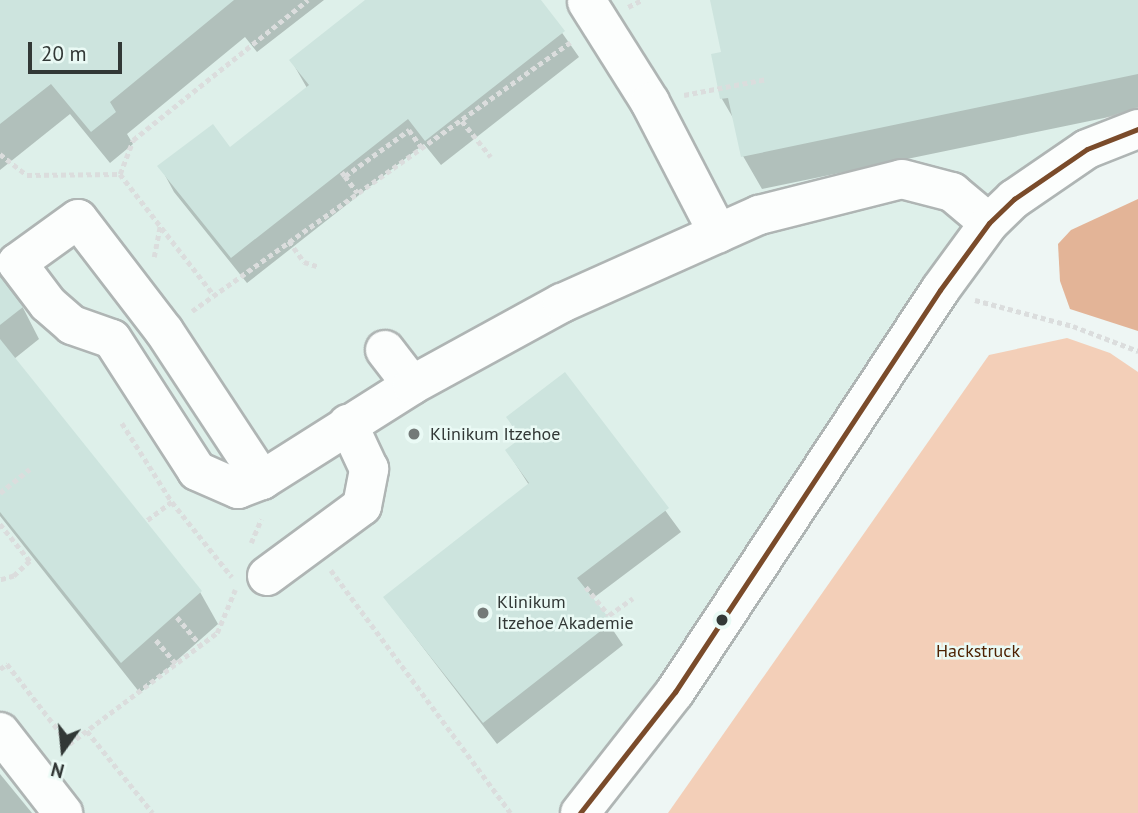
<!DOCTYPE html>
<style>
body{margin:0}
#map{position:relative;width:1138px;height:813px;overflow:hidden;background:#eef6f4;font-family:"PT Sans",sans-serif}
div>[style]{position:absolute}
[style*='--x']{left:calc(var(--x)*1px);top:calc(var(--y)*1px);width:calc(var(--w)*1px);rotate:calc(var(--a)*1deg)}
.built>*{inset:0;background:#def0ea}
.forest>*{inset:0;background:#f3cfb8}
.water>*{inset:0;background:#e3b497}
.shadow>*{inset:0;background:#0003}
.building>*{inset:0;background:#cde4de}
.path>*{height:4.5px;margin-top:-2.25px;transform-origin:0;background:repeating-linear-gradient(90deg,#dbdddd 0 5px,transparent 0 8.5px)}
.roads{filter:drop-shadow(2px 0 #afb5b4) drop-shadow(-2px 0 #afb5b4) drop-shadow(0 2px #afb5b4) drop-shadow(0 -2px #afb5b4)}
.minor>*{height:38px;margin:-19px;padding:0 19px;transform-origin:19px;border-radius:19px;background:#fcfefd}
.bus-1>*{height:5px;margin:-2.5px;padding:0 2.5px;transform-origin:2.5px;border-radius:2.5px;background:#7a4b2a}
.dots>*{width:19px;height:19px;translate:-50% -50%;box-sizing:border-box;border:4px solid #eafaf5;border-radius:50%}
span{translate:-50% -50%;white-space:nowrap;text-align:center;line-height:1.15;-webkit-text-stroke:5px #eafaf5;paint-order:stroke}
.poi-label{font-size:18px;color:#323836}
.left{translate:0 -50%;text-align:left}
.park-label{font-size:18px;color:#4e2202}
.north{position:absolute;left:28px;top:715px;width:70px;height:70px;-webkit-text-stroke:5px #eafaf5;paint-order:stroke;rotate:195deg;font-size:19px;font-weight:700;line-height:28px;text-align:center;color:#323836}
.north::after{content:'';display:block;margin:auto;width:24px;height:32px;background:#323836;clip-path:polygon(50% 0,100% 100%,50% 72%,0 100%)}
.scale{position:absolute;left:28px;top:42px;width:94px;height:32px;box-sizing:border-box;border:4px solid #323836;border-top:0;padding-left:9px;font-size:21px;line-height:24px;white-space:nowrap;color:#323836;-webkit-text-stroke:5px #eafaf5;paint-order:stroke}
</style>
<div id="map">
<div class="built">
<div style="clip-path:polygon(0 0,1138px 0,1138px 107px,1107px 117px,1002px 182px,942px 251px,871px 367px,594px 781px,557px 813px,0 813px)"></div>
</div>
<div class="forest">
<div style="clip-path:polygon(1067px 338px,1110px 353px,1138px 372px,1138px 813px,668px 813px,989px 355px)"></div>
</div>
<div class="water">
<div style="clip-path:polygon(1138px 199px,1138px 331px,1070px 309px,1060px 281px,1058px 244px,1071px 230px)"></div>
</div>
<div class="shadow">
<div style="clip-path:polygon(0 0,324px 0,257px 52px,245px 37px,127px 134px,133px 144px,110px 163px,70px 114px,0 170px)"></div>
<div style="clip-path:polygon(368px 0,539px 0,579px 57px,441px 165px,424px 144px,247px 283px,174px 192px,160px 166px,230px 149px,307px 88px,291px 60px)"></div>
<div style="clip-path:polygon(717px 0,1138px 0,1138px 111px,762px 189px,743px 156px,736px 123px,722px 99px,723px 53px)"></div>
<div style="clip-path:polygon(0 263px,39px 339px,14px 359px,200px 592px,218px 624px,140px 693px,0 516px)"></div>
<div style="clip-path:polygon(565px 374px,681px 532px,592px 599px,623px 645px,497px 744px,385px 598px,529px 485px,507px 451px,521px 440px,508px 418px)"></div>
<div style="clip-path:polygon(0 774px,32px 813px,0 813px)"></div>
</div>
<div class="building">
<div style="clip-path:polygon(0 0,234px 0,110px 102px,116px 112px,91px 132px,51px 84px,0 124px)"></div>
<div style="clip-path:polygon(365px 0,541px 0,565px 31px,425px 141px,408px 119px,231px 258px,157px 166px,213px 124px,230px 147px,309px 85px,289px 60px)"></div>
<div style="clip-path:polygon(710px 0,1138px 0,1138px 74px,741px 157px,728px 98px,720px 99px,711px 54px,721px 52px)"></div>
<div style="clip-path:polygon(0 277px,23px 307px,0 325px)"></div>
<div style="clip-path:polygon(0 339px,202px 591px,121px 663px,0 512px)"></div>
<div style="clip-path:polygon(565px 372px,669px 508px,577px 578px,612px 622px,483px 723px,383px 597px,529px 483px,505px 450px,521px 438px,506px 417px)"></div>
</div>
<div class="path">
<div style="--x:628;--y:7;--w:16;--a:-27"></div>
<div style="--x:684;--y:95;--w:84;--a:-11"></div>
<div style="--x:462;--y:121;--w:46;--a:51.1"></div>
<div style="--x:0;--y:154;--w:34;--a:38"></div>
<div style="--x:27;--y:175;--w:93;--a:-0.6"></div>
<div style="--x:342;--y:172;--w:5;--a:53"></div>
<div style="--x:345;--y:176;--w:79;--a:-35.7"></div>
<div style="--x:409;--y:130;--w:22;--a:54"></div>
<div style="--x:120;--y:174;--w:36;--a:-69"></div>
<div style="--x:133;--y:140;--w:224;--a:-38.7"></div>
<div style="--x:120;--y:174;--w:153;--a:52.2"></div>
<div style="--x:345;--y:176;--w:21;--a:53"></div>
<div style="--x:289;--y:241;--w:26;--a:54"></div>
<div style="--x:304;--y:262;--w:16;--a:18"></div>
<div style="--x:154;--y:257;--w:33;--a:-79"></div>
<div style="--x:975;--y:300;--w:101;--a:14.9"></div>
<div style="--x:1073;--y:326;--w:70;--a:21"></div>
<div style="--x:192;--y:311;--w:464;--a:-35.4"></div>
<div style="--x:122;--y:423;--w:93;--a:57.7"></div>
<div style="--x:172;--y:502;--w:31;--a:143"></div>
<div style="--x:0;--y:493;--w:38;--a:-39"></div>
<div style="--x:172;--y:502;--w:96;--a:51.3"></div>
<div style="--x:0;--y:524;--w:48;--a:51"></div>
<div style="--x:30;--y:561;--w:22;--a:137"></div>
<div style="--x:14;--y:576;--w:15;--a:164"></div>
<div style="--x:251;--y:543;--w:26;--a:-67"></div>
<div style="--x:331;--y:570;--w:302;--a:53.5"></div>
<div style="--x:586;--y:587;--w:36;--a:51"></div>
<div style="--x:609;--y:615;--w:29;--a:-35"></div>
<div style="--x:177;--y:617;--w:38;--a:50"></div>
<div style="--x:156;--y:640;--w:31;--a:50"></div>
<div style="--x:0;--y:669;--w:9;--a:-36"></div>
<div style="--x:7;--y:664;--w:101;--a:52.2"></div>
<div style="--x:69;--y:744;--w:185;--a:-36.9"></div>
<div style="--x:217;--y:633;--w:47;--a:-67.3"></div>
<div style="--x:87;--y:731;--w:105;--a:51.2"></div>
</div>
<div class="roads">
<div class="minor">
<div style="--x:587;--y:2;--w:118;--a:57.8"></div>
<div style="--x:650;--y:102;--w:148;--a:62.6"></div>
<div style="--x:385;--y:350;--w:44;--a:52.4"></div>
<div style="--x:262;--y:480;--w:178;--a:-123.3"></div>
<div style="--x:164;--y:331;--w:141;--a:-127.5"></div>
<div style="--x:78;--y:219;--w:75;--a:144.2"></div>
<div style="--x:17;--y:263;--w:51;--a:52.9"></div>
<div style="--x:48;--y:304;--w:32;--a:41"></div>
<div style="--x:72;--y:325;--w:42;--a:19.3"></div>
<div style="--x:112;--y:339;--w:157;--a:57.2"></div>
<div style="--x:197;--y:471;--w:45;--a:23.7"></div>
<div style="--x:238;--y:489;--w:26;--a:-21"></div>
<div style="--x:262;--y:480;--w:178;--a:-32.3"></div>
<div style="--x:412;--y:385;--w:171;--a:-28.7"></div>
<div style="--x:562;--y:303;--w:216;--a:-24.1"></div>
<div style="--x:759;--y:215;--w:147;--a:-14.1"></div>
<div style="--x:902;--y:179;--w:52;--a:14.6"></div>
<div style="--x:952;--y:192;--w:48;--a:40"></div>
<div style="--x:267;--y:576;--w:118;--a:-36.4"></div>
<div style="--x:362;--y:506;--w:38;--a:-79"></div>
<div style="--x:369;--y:469;--w:50;--a:-115"></div>
<div style="--x:0;--y:732;--w:103;--a:52.1"></div>
<div style="--x:580;--y:813;--w:154;--a:-51.9"></div>
<div style="--x:675;--y:692;--w:481;--a:-56.6"></div>
<div style="--x:940;--y:290;--w:83;--a:-53.8"></div>
<div style="--x:989;--y:223;--w:35;--a:-44"></div>
<div style="--x:1014;--y:199;--w:88;--a:-34.4"></div>
<div style="--x:1087;--y:149;--w:55;--a:-21.4"></div>
</div>
</div>
<div class="bus-1">
<div style="--x:580;--y:813;--w:154;--a:-51.9"></div>
<div style="--x:675;--y:692;--w:481;--a:-56.6"></div>
<div style="--x:940;--y:290;--w:83;--a:-53.8"></div>
<div style="--x:989;--y:223;--w:35;--a:-44"></div>
<div style="--x:1014;--y:199;--w:88;--a:-34.4"></div>
<div style="--x:1087;--y:149;--w:55;--a:-21.4"></div>
</div>
<div class="dots">
<div style="left:414px;top:434px;background:#747a78"></div>
<div style="left:483px;top:613px;background:#747a78"></div>
<div style="left:722px;top:620px;background:#323836"></div>
</div>
<div class="poi-label">
<span class="left" style="left:430px;top:434px">Klinikum Itzehoe</span>
<span class="left" style="left:497px;top:613px">Klinikum<br>Itzehoe Akademie</span>
</div>
<div class="park-label">
<span style="left:978px;top:651px">Hackstruck</span>
</div>
<div class="north">N</div>
<div class="scale">20 m</div>
</div>
